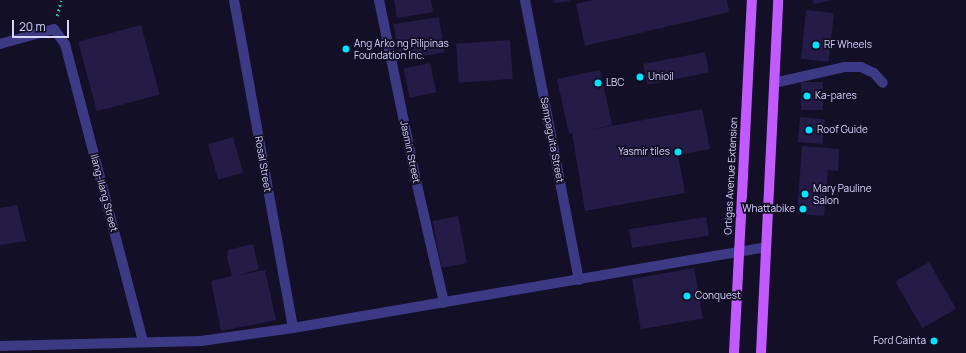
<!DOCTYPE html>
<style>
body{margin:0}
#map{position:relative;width:966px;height:353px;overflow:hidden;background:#130f26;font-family:Manrope,sans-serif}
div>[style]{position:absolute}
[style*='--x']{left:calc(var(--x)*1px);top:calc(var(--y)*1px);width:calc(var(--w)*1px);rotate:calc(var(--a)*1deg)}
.building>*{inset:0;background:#241b47;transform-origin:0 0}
.path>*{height:2.5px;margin-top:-1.25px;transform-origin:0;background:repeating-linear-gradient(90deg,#2fb8b0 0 2px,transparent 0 5px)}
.minor>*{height:10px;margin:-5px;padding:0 5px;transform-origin:5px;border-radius:5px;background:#3d3a85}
.major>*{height:10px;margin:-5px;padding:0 5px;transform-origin:5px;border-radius:5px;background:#c25bff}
.dots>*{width:11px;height:11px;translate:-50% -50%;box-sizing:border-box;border:2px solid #130f26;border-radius:50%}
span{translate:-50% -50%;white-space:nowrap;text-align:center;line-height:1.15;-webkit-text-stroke:3.5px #130f26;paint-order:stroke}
.poi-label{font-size:10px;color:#d9d4ff}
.left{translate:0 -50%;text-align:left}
.right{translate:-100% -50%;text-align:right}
.street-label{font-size:10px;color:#d9d4ff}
.scale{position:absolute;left:12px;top:20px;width:57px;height:18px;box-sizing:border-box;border:2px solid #d9d4ff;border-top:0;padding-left:5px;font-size:12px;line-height:14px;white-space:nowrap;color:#d9d4ff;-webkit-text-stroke:3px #130f26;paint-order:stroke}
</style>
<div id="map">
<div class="building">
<div style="clip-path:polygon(394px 0,431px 0,433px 12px,397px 18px)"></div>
<div style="clip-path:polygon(554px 0,569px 0,570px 1px,555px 3px)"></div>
<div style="clip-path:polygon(593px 0,727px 0,729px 12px,585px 46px,576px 4px)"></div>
<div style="clip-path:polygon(812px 0,829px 0,829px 1px,814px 4px)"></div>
<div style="left:806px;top:10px;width:28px;height:49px;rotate:6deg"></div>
<div style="left:439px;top:17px;width:36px;height:46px;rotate:81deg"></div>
<div style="left:141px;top:25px;width:72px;height:65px;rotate:75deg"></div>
<div style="left:510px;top:40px;width:39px;height:54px;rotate:86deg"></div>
<div style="left:705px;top:52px;width:21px;height:63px;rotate:79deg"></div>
<div style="left:430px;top:63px;width:30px;height:27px;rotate:78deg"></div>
<div style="clip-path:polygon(600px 70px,612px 125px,590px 130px,702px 109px,710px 149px,678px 155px,685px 193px,585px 211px,572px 133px,569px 134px,557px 79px)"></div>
<div style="left:801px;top:82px;width:22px;height:28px"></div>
<div style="left:800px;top:117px;width:25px;height:25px;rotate:5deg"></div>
<div style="left:233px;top:137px;width:37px;height:26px;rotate:74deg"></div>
<div style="clip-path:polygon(802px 146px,839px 149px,838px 171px,828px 170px,824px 216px,797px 214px)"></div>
<div style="clip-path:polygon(17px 205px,26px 241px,0 245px,0 208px)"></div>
<div style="left:458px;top:216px;width:48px;height:26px;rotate:79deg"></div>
<div style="left:706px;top:217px;width:19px;height:78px;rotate:81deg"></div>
<div style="clip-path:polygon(253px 244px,259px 269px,236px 276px,265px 270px,276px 320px,221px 331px,211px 281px,232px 276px,227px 258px,228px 250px)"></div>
<div style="left:929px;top:262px;width:54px;height:39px;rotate:60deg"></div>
<div style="left:694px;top:268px;width:51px;height:63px;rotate:80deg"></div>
</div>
<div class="path">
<div style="--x:57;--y:16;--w:16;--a:-76"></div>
</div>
<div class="minor">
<div style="--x:234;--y:0;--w:333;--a:79.8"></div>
<div style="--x:379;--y:0;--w:180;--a:78.4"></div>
<div style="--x:415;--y:176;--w:130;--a:77.1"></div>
<div style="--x:525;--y:0;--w:285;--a:79.1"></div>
<div style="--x:0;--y:44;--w:56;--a:-15.5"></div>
<div style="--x:54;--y:29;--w:19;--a:54"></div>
<div style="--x:65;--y:44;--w:308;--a:75.3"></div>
<div style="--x:774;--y:83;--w:73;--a:-12.7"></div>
<div style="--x:845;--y:67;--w:16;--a:0"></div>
<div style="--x:861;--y:67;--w:14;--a:25"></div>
<div style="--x:874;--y:73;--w:13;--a:48"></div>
<div style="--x:0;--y:346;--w:201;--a:-1.4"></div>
<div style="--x:201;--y:341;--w:93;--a:-8"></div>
<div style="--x:293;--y:328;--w:480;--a:-9.7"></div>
</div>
<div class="major">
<div style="--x:734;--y:353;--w:353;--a:-87.1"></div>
<div style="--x:761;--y:353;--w:353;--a:-87.2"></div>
</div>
<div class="dots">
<div style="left:816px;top:45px;background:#00e5ff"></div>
<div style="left:346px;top:49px;background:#00e5ff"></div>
<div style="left:640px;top:77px;background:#00e5ff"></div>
<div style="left:598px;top:83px;background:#00e5ff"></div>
<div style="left:807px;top:96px;background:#00e5ff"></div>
<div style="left:809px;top:130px;background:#00e5ff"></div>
<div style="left:678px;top:152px;background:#00e5ff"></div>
<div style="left:805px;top:194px;background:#00e5ff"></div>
<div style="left:803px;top:209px;background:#00e5ff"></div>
<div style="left:687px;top:296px;background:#00e5ff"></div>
<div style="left:934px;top:341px;background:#00e5ff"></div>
</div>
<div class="poi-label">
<span class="left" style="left:354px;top:49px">Ang Arko ng Pilipinas<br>Foundation Inc.</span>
<span class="left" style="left:824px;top:45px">RF Wheels</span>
<span class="left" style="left:648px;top:77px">Unioil</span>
<span class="left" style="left:606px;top:83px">LBC</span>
<span class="left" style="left:815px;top:96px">Ka-pares</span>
<span class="left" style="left:817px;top:130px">Roof Guide</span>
<span class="right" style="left:670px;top:152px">Yasmir tiles</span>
<span class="left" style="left:813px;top:194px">Mary Pauline<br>Salon</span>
<span class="right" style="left:795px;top:209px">Whattabike</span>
<span class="left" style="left:695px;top:296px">Conquest</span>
<span class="right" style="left:926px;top:341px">Ford Cainta</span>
</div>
<div class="street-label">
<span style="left:552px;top:140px;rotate:79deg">Sampaguita Street</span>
<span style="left:410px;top:152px;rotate:78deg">Jasmin Street</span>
<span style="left:263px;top:164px;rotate:80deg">Rosal Street</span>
<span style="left:731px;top:176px;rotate:-87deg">Ortigas Avenue Extension</span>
<span style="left:104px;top:193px;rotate:75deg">Ilang-Ilang Street</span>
</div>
<div class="scale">20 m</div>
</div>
